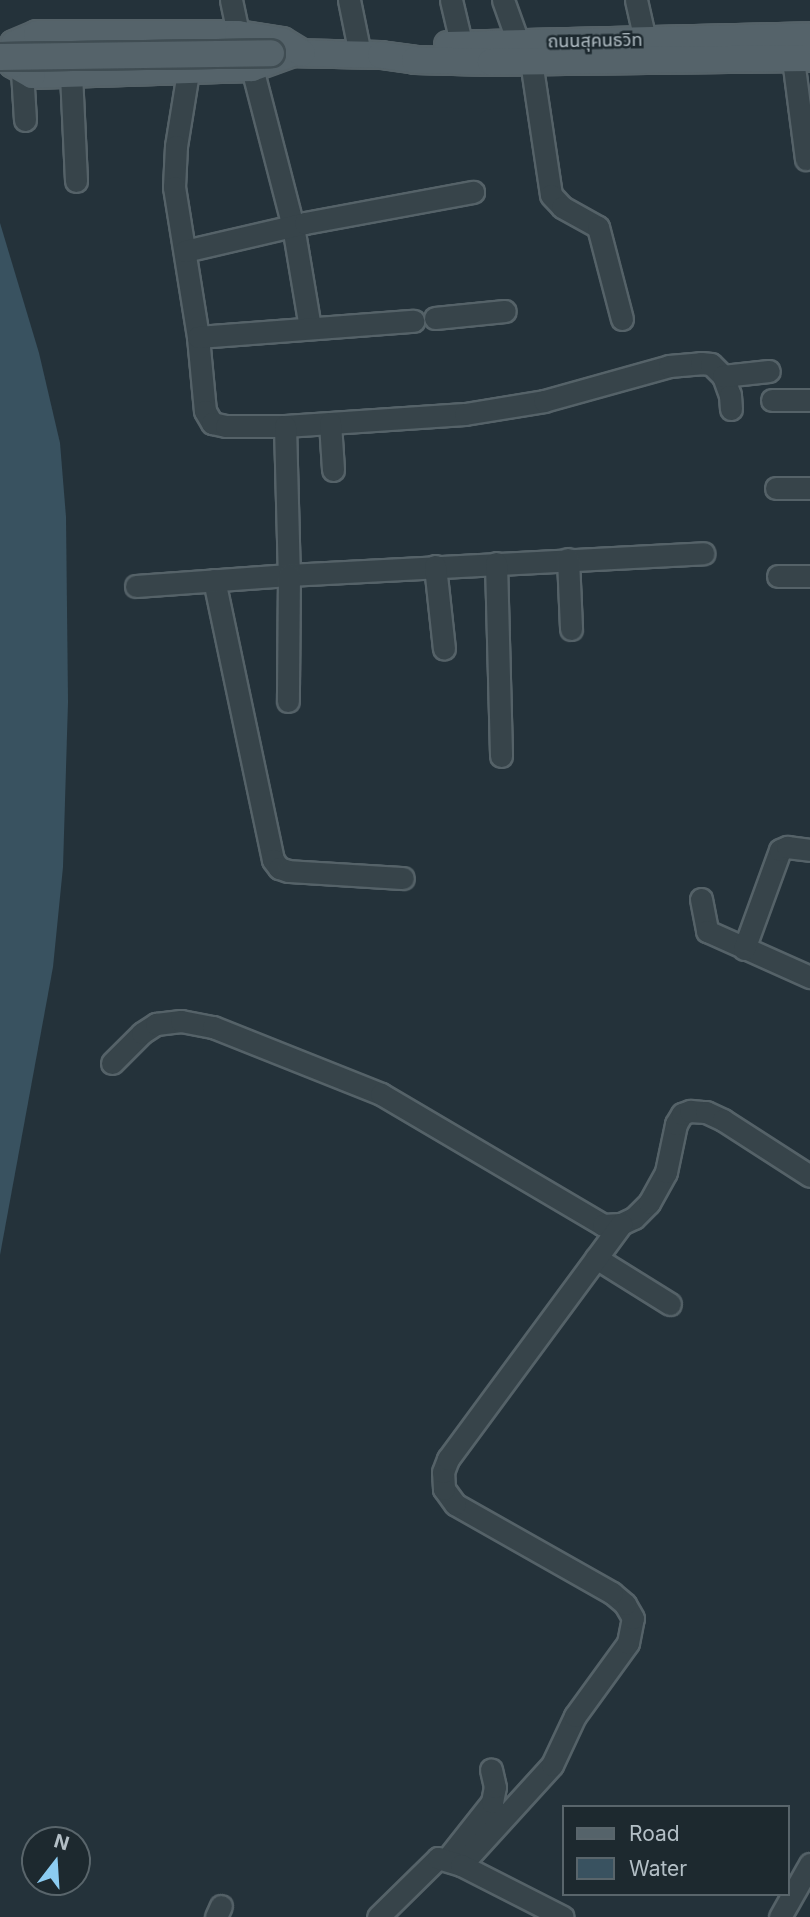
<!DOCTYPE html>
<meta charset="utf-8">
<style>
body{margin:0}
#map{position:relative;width:810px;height:1917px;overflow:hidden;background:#24323a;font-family:Inter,"Noto Sans Thai",sans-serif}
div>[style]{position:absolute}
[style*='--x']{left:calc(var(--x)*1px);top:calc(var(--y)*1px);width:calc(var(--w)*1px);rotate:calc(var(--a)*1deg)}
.water>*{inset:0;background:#395260}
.roads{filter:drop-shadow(2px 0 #556268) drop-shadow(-2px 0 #556268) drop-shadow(0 2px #556268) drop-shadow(0 -2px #556268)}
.minor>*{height:21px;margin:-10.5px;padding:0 10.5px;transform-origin:10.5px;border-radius:10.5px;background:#37444a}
.major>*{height:26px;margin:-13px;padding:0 13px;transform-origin:13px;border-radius:13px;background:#55636a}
.bridges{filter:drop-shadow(2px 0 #404d53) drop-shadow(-2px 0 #404d53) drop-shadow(0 2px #404d53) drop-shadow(0 -2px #404d53)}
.major-bridge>*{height:26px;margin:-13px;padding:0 13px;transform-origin:13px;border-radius:13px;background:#55636a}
span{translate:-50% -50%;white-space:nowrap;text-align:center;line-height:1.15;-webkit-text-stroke:5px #1d292f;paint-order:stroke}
.street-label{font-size:18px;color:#b3bfc6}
.legend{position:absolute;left:562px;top:1805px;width:228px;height:91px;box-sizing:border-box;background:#1d292f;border:2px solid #59656b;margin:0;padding:9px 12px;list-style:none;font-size:21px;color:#b3bfc6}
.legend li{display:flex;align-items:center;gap:14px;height:35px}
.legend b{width:35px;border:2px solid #59656b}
.north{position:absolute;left:21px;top:1826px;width:70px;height:70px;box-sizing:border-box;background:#1d292f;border:2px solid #59656b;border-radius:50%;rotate:17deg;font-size:19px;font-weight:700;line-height:28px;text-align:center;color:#b3bfc6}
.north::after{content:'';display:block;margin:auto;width:24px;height:32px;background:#8cccf1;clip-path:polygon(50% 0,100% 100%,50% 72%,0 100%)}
</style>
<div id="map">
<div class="water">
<div style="clip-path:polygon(0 223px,39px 353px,60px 443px,66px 517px,68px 702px,63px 867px,53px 967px,0 1255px)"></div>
</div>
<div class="roads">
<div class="minor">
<div style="--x:231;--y:0;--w:35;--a:78"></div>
<div style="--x:349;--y:0;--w:55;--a:78.5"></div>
<div style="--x:451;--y:0;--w:61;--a:76.7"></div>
<div style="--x:503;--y:0;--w:45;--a:70.3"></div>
<div style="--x:636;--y:0;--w:41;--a:77.3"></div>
<div style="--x:793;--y:59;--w:101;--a:82.6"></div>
<div style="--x:531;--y:61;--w:135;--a:81.5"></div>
<div style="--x:551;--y:195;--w:16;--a:47"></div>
<div style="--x:562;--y:207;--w:41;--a:29.1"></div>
<div style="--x:598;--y:227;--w:95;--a:75.4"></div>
<div style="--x:252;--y:68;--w:163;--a:75.5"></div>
<div style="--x:293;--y:226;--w:103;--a:80.5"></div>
<div style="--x:22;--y:71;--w:49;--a:86.5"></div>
<div style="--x:188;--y:72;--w:75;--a:99.2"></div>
<div style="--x:176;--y:146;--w:41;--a:92.8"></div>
<div style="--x:174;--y:187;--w:152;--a:80.9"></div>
<div style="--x:198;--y:337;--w:74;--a:84.6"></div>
<div style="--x:205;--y:411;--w:14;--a:60"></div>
<div style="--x:212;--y:423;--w:14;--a:12"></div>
<div style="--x:226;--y:426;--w:59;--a:0"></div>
<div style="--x:285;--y:426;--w:180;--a:-3.8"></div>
<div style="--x:465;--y:414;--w:80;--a:-9.3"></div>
<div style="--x:544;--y:401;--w:130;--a:-15.6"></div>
<div style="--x:669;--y:366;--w:32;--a:-5"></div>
<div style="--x:701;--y:363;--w:10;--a:6"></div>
<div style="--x:711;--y:364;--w:17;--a:45"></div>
<div style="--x:723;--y:376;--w:20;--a:70"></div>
<div style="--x:730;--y:395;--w:14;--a:86"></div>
<div style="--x:71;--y:74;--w:107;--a:87.3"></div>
<div style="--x:185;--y:251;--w:123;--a:-13.1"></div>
<div style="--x:305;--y:223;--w:171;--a:-10.5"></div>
<div style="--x:435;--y:318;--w:70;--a:-5.7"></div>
<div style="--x:198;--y:337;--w:216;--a:-4.3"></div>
<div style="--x:723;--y:376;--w:46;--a:-6.2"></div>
<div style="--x:772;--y:400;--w:38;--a:0"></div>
<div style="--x:330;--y:423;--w:47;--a:86.3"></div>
<div style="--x:285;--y:426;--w:149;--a:88.5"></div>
<div style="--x:289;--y:575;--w:415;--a:-3"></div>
<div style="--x:776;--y:488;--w:34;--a:0"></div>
<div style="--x:568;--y:559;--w:70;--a:87.5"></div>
<div style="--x:496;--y:563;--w:193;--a:88.5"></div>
<div style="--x:435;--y:566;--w:83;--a:83.8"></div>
<div style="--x:778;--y:576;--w:32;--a:0"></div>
<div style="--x:214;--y:580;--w:286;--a:78.1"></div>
<div style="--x:273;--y:860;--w:10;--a:53"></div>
<div style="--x:279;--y:868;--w:9;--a:18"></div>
<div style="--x:288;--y:871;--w:115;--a:3.5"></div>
<div style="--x:136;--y:586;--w:153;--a:-4.1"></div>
<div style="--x:289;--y:575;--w:126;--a:90.5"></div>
<div style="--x:701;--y:899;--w:33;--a:79"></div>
<div style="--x:707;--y:931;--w:113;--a:24.1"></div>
<div style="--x:744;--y:949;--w:105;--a:-70"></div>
<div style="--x:780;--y:850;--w:8;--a:-23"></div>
<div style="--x:787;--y:847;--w:23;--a:7"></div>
<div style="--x:112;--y:1063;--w:42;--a:-45"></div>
<div style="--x:142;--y:1033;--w:17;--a:-33"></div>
<div style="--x:156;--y:1024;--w:25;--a:-7"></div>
<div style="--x:181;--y:1021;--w:33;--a:11"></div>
<div style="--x:213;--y:1027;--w:181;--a:21.7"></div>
<div style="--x:381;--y:1094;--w:258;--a:30.5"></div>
<div style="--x:603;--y:1225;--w:18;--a:-3"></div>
<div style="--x:621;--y:1224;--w:14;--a:-25"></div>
<div style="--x:634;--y:1218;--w:21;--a:-45"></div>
<div style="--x:649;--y:1203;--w:35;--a:-61"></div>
<div style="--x:666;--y:1172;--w:49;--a:-78.2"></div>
<div style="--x:676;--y:1124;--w:12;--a:-59"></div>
<div style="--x:682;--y:1114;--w:9;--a:-21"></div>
<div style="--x:690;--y:1111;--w:16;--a:4"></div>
<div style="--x:706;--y:1112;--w:19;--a:25"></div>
<div style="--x:723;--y:1120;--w:103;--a:32.8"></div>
<div style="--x:596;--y:1258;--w:87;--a:31.9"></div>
<div style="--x:447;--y:1859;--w:73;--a:-51.7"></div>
<div style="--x:492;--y:1802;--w:15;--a:-79"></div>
<div style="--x:495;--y:1787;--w:18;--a:-103"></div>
<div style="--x:461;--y:1865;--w:135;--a:-47.7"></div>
<div style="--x:552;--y:1765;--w:54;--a:-64.9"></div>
<div style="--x:575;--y:1716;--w:90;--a:-54"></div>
<div style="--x:628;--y:1643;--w:25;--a:-79"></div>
<div style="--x:633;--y:1618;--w:16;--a:-120"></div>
<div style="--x:625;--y:1604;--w:17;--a:-140"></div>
<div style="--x:612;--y:1593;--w:180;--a:-150.5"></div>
<div style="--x:455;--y:1504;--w:19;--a:-126"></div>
<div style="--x:444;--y:1489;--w:17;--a:-93"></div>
<div style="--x:443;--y:1472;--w:14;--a:-69"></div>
<div style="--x:448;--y:1459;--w:292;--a:-53.6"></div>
<div style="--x:216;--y:1917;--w:12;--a:-66"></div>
<div style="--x:378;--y:1917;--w:84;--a:-44.5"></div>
<div style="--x:438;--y:1858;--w:24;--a:17"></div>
<div style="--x:461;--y:1865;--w:114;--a:27"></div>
<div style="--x:780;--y:1917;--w:61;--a:-60.5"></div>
</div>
<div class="major">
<div style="--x:448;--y:45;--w:362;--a:-1.4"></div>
<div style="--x:287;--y:53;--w:94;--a:1.2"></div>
<div style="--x:381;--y:55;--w:34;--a:8"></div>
<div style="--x:415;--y:60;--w:76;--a:1.5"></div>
<div style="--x:491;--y:62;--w:319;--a:-0.7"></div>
<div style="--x:293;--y:53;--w:44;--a:159.9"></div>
<div style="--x:252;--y:68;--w:220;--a:178.2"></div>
<div style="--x:32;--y:75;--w:22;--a:-150"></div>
<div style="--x:13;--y:64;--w:12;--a:-95"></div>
<div style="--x:12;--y:52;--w:8;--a:-76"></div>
<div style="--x:14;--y:44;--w:25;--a:-23"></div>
<div style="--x:37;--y:34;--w:201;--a:0"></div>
<div style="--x:238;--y:34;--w:45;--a:9"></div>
<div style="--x:282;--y:41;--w:23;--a:31"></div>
</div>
</div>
<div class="bridges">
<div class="major-bridge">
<div style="--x:0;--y:57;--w:271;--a:-0.8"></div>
</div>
</div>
<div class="street-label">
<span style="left:595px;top:41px;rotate:-1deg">ถนนสุคนธวิท</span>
</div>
<ul class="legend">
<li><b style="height:9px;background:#55636a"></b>Road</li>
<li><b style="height:19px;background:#395260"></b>Water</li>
</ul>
<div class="north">N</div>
</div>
